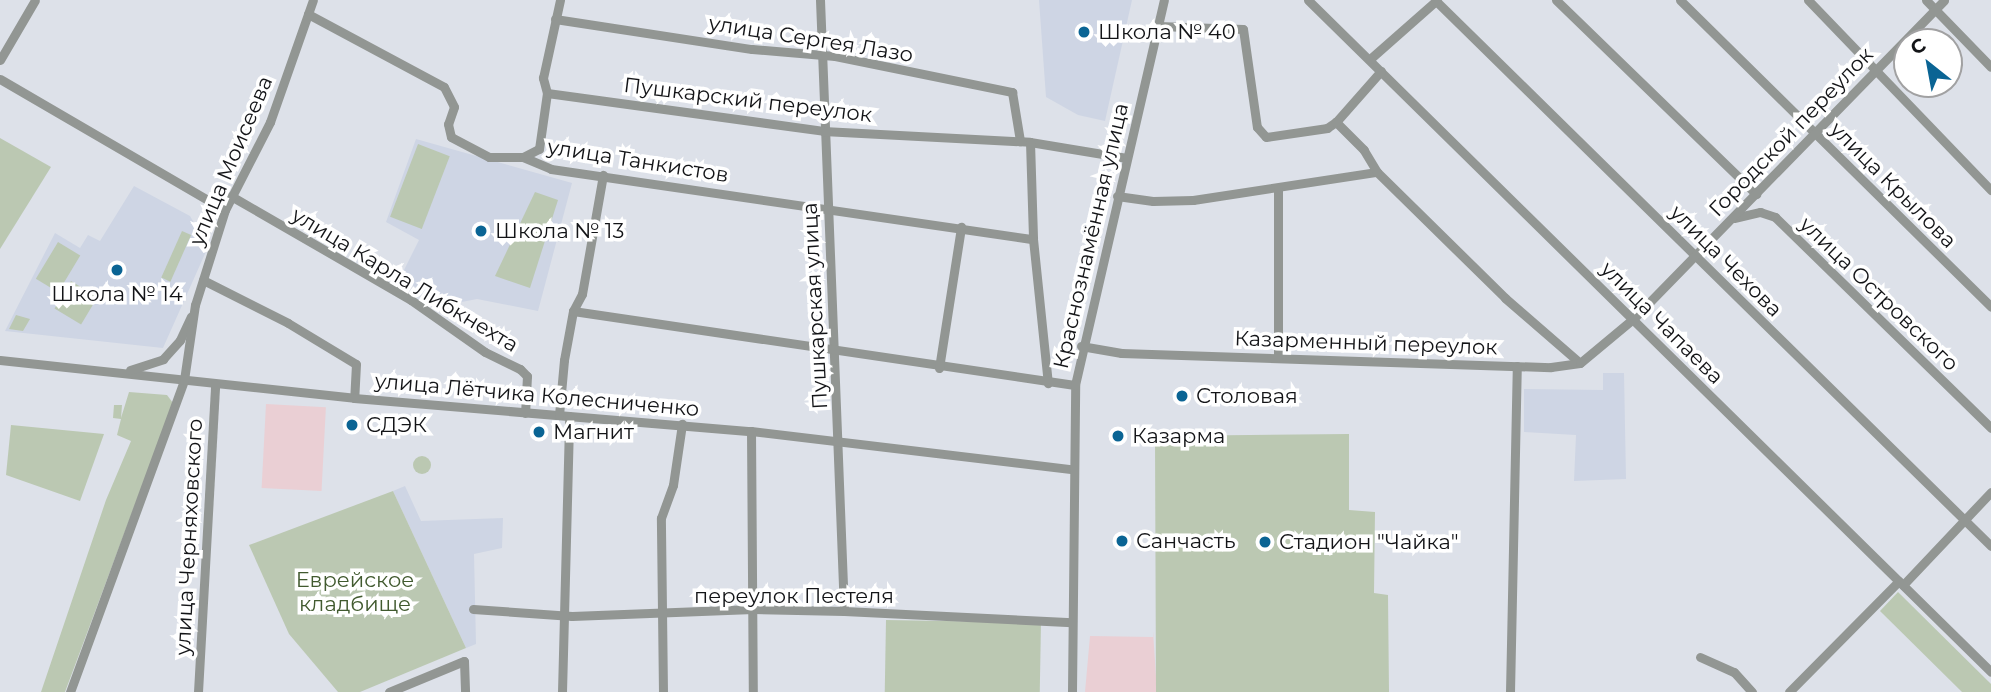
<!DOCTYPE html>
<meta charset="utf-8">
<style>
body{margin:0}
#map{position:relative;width:1991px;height:692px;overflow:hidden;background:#dde1e9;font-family:Montserrat,sans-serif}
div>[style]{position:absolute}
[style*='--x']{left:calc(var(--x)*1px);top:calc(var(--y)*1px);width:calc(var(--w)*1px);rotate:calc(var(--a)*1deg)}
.commercial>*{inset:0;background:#eacfd4;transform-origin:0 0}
.built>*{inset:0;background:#ced5e4}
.green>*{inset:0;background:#bbc8b2;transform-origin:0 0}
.round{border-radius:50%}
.minor>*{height:9px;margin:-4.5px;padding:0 4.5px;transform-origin:4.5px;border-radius:4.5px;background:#929693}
.dots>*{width:19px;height:19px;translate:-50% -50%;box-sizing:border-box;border:4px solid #fff;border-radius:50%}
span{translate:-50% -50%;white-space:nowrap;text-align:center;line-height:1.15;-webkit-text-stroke:7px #fff;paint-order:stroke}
.poi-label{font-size:21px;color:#131417}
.left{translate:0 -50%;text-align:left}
.street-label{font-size:21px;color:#131417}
.park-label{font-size:21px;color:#415a2f}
.north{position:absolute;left:1893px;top:28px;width:70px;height:70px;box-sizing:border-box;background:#fff;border:2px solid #a1a1a2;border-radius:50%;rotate:329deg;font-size:19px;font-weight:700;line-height:28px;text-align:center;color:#131417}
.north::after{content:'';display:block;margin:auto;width:24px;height:32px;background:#0a6494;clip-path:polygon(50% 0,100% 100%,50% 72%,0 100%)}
</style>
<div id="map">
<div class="commercial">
<div style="left:266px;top:404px;width:60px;height:84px;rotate:3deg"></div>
<div style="clip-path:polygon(1153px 631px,1157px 692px,1085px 692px,1090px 636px,1153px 637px)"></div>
</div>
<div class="built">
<div style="clip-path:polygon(1039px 0,1132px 0,1105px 121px,1078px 115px,1046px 97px)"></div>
<div style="clip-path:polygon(416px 139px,572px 183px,538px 311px,477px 299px,446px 305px,400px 278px,419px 240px,386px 222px)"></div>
<div style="clip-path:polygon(134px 186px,190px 216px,208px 247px,163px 348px,5px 331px,55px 233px,80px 248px,88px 235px,100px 241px)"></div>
<div style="clip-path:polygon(1603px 373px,1624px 373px,1626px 479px,1574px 481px,1576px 435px,1524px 432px,1524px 389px,1603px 390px)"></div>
<div style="clip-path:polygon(405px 486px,421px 521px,503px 518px,502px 548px,474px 554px,476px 644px,466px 648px,393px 491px)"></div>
</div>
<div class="green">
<div style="clip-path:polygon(0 138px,51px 167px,0 249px)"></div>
<div style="left:418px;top:144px;width:34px;height:78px;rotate:21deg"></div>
<div style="clip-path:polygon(535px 192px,558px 200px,530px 288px,495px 276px)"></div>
<div style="left:182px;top:231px;width:10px;height:51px;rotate:24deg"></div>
<div style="left:58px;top:242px;width:26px;height:43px;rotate:31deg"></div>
<div style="left:71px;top:281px;width:31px;height:32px;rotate:31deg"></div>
<div style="clip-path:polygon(16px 315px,30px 319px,23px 331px,9px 329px)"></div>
<div style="clip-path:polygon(129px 392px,167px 395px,173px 403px,65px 692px,41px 692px,106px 500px,131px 441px,117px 435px,121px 419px,113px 418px,114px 405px,122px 405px,121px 418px)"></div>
<div style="clip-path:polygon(11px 425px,104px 434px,80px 501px,6px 475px)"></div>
<div style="clip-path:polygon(1349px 434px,1349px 510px,1375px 512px,1374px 593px,1388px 595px,1389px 692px,1156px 692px,1155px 439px,1159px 436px)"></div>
<div class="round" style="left:413px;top:456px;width:18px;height:18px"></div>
<div style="clip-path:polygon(393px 491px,466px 648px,360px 692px,338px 692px,289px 634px,249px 545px)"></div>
<div style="clip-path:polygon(1898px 592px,1991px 684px,1991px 692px,1962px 692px,1880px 611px)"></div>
<div style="left:886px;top:620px;width:155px;height:72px;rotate:1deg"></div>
</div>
<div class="minor">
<div style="--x:820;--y:0;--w:611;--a:87.75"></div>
<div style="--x:1308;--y:0;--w:958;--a:44.53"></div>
<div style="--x:1556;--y:0;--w:279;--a:44.1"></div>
<div style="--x:1680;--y:0;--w:437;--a:44.6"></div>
<div style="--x:1808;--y:0;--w:264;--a:46.1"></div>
<div style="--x:1926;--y:0;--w:93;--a:45.9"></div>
<div style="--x:1436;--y:1;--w:778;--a:44.48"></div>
<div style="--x:308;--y:14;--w:154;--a:28.2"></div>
<div style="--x:444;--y:87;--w:22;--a:63"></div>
<div style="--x:454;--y:107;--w:18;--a:109"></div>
<div style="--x:448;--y:124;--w:13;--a:77"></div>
<div style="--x:451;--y:137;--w:43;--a:27.8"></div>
<div style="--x:489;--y:157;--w:34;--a:0"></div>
<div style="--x:523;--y:157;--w:30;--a:23"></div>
<div style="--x:551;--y:169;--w:487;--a:8.3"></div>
<div style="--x:555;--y:19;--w:199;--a:8.7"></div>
<div style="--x:752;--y:49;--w:83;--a:4.8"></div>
<div style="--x:835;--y:56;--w:181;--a:11.5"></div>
<div style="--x:1012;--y:92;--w:50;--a:80.7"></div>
<div style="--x:1158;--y:26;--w:85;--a:2"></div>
<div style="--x:1243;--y:29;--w:99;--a:81.9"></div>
<div style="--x:1257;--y:127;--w:13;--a:48"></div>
<div style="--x:1266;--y:137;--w:62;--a:-8.4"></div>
<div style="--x:1327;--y:128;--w:11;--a:-34"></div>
<div style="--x:1370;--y:59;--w:89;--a:-41.4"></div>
<div style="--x:0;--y:60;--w:69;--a:-59.7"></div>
<div style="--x:0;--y:79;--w:260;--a:30.2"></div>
<div style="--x:547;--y:93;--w:279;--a:7.8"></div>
<div style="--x:823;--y:131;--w:207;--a:3"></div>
<div style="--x:1030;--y:142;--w:98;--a:9.4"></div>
<div style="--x:1030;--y:142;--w:97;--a:88.2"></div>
<div style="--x:1033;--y:239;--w:145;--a:84.1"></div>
<div style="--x:523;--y:157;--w:18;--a:-27"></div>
<div style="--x:539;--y:149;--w:57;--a:-81.9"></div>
<div style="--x:547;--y:93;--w:16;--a:-105"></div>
<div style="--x:543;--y:78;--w:80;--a:-77.7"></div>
<div style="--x:1377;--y:172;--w:180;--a:44.5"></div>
<div style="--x:1505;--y:298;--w:99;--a:40.9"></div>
<div style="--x:231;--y:196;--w:208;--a:30"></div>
<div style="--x:411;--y:300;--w:90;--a:35.1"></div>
<div style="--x:485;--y:352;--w:39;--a:26"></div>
<div style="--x:520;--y:369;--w:10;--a:45"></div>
<div style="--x:527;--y:376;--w:37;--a:93"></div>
<div style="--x:1117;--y:196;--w:36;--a:8"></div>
<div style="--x:1153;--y:201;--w:40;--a:-1.4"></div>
<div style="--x:1193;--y:200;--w:186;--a:-8.7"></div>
<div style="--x:1377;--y:172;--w:26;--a:-121"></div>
<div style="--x:1364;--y:150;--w:40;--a:-135"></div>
<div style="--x:1336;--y:122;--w:68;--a:-48.6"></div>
<div style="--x:1734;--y:218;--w:27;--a:-13"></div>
<div style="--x:1760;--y:212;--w:16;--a:18"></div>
<div style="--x:1775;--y:217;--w:302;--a:44.3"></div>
<div style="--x:203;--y:280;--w:95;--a:26.8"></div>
<div style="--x:288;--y:323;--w:79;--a:31.1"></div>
<div style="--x:356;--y:364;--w:34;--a:93"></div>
<div style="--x:573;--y:311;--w:507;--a:8.39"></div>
<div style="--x:1081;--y:346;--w:41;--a:9.9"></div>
<div style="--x:1121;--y:353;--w:430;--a:1.9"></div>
<div style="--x:1551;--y:367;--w:29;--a:-8"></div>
<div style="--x:1580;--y:363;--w:70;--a:-39.8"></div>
<div style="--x:1634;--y:318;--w:444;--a:-45.7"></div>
<div style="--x:1278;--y:357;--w:168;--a:-90"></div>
<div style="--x:0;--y:360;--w:356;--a:6.1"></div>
<div style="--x:354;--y:398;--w:398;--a:4.8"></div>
<div style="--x:751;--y:431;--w:322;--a:6.8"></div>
<div style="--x:939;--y:368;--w:143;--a:-81.1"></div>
<div style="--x:130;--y:370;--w:35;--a:-18"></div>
<div style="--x:163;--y:359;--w:25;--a:-48"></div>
<div style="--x:180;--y:340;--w:26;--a:-65"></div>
<div style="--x:559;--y:415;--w:55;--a:-84.8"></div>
<div style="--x:564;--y:360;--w:50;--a:-79.6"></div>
<div style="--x:573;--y:311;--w:19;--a:-62"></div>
<div style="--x:582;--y:294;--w:121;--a:-80"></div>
<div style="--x:751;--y:431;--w:261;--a:89.6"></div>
<div style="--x:1903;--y:585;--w:128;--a:-46.6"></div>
<div style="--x:473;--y:609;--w:99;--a:4"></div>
<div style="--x:572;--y:616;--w:181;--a:-2.2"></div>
<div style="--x:753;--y:609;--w:91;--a:1.3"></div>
<div style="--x:844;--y:611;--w:228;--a:2.8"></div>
<div style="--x:1700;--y:657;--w:37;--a:24"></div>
<div style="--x:1734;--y:672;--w:27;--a:48"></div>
<div style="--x:70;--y:692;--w:332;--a:-69.9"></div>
<div style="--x:184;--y:380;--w:76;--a:-81.7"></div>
<div style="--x:195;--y:305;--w:100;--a:-72.5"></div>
<div style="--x:225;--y:210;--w:99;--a:-62.9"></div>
<div style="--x:270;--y:122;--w:129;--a:-70.6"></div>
<div style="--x:198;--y:692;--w:308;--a:-86.8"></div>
<div style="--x:389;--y:692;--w:81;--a:-22.5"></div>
<div style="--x:464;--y:661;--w:31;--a:88"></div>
<div style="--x:562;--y:692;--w:276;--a:-88.5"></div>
<div style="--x:663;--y:692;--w:174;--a:-90.7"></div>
<div style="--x:661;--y:518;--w:35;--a:-70"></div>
<div style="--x:673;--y:485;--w:62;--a:-81.6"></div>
<div style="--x:1072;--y:692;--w:307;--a:-89.4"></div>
<div style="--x:1075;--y:385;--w:395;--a:-77"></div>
<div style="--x:1510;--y:692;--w:326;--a:-88.8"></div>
<div style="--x:1789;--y:692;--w:156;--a:-45.3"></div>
</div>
<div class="dots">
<div style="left:1084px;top:32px;background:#0a6494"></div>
<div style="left:481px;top:231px;background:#0a6494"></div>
<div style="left:117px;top:270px;background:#0a6494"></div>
<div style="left:1182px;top:396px;background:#0a6494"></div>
<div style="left:352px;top:425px;background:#0a6494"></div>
<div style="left:539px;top:432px;background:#0a6494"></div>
<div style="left:1118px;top:436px;background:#0a6494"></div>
<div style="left:1122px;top:541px;background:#0a6494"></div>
<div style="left:1265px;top:542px;background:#0a6494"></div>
</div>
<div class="poi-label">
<span class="left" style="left:1098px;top:32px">Школа № 40</span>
<span class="left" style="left:495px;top:231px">Школа № 13</span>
<span style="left:117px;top:294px">Школа № 14</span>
<span class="left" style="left:1196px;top:396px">Столовая</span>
<span class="left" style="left:366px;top:425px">СДЭК</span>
<span class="left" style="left:553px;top:432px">Магнит</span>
<span class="left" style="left:1132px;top:436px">Казарма</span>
<span class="left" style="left:1136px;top:541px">Санчасть</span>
<span class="left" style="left:1279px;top:542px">Стадион "Чайка"</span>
</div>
<div class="street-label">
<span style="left:811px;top:39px;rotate:9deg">улица Сергея Лазо</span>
<span style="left:748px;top:100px;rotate:7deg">Пушкарский переулок</span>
<span style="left:1791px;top:132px;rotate:-46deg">Городской переулок</span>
<span style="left:231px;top:161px;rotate:-67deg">улица Моисеева</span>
<span style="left:638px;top:161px;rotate:9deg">улица Танкистов</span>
<span style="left:1893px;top:185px;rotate:45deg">улица Крылова</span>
<span style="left:1091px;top:236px;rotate:-77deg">Краснознамённая улица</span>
<span style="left:1726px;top:261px;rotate:45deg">улица Чехова</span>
<span style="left:405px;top:280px;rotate:31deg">улица Карла Либкнехта</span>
<span style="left:1879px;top:294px;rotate:44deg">улица Островского</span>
<span style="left:815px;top:306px;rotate:-93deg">Пушкарская улица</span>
<span style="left:1662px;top:323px;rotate:45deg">улица Чапаева</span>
<span style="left:1366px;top:343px;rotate:2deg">Казарменный переулок</span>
<span style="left:537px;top:395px;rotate:5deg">улица Лётчика Колесниченко</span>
<span style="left:189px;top:537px;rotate:-87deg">улица Черняховского</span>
<span style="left:794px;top:596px">переулок Пестеля</span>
</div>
<div class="park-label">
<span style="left:355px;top:592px">Еврейское<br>кладбище</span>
</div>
<div class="north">С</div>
</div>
